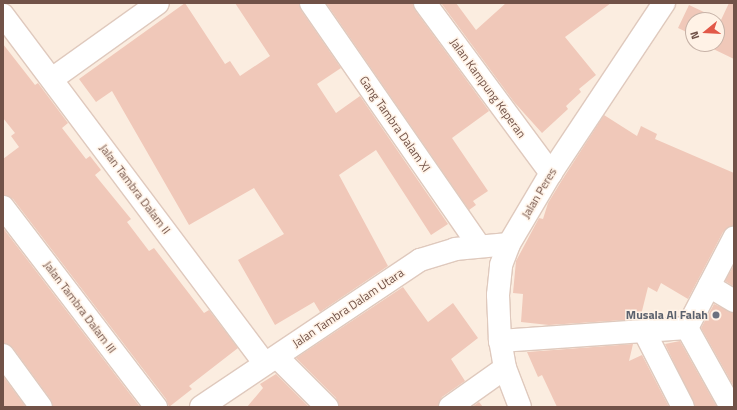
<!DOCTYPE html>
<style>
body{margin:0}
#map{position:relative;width:737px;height:410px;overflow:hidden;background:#fbede0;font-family:"Titillium Web",sans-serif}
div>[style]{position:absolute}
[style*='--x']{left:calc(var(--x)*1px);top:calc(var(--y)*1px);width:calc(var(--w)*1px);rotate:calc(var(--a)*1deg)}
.building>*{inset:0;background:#f0c8b9}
.roads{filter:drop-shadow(1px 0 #dfc9bd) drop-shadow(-1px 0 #dfc9bd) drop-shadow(0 1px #dfc9bd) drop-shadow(0 -1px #dfc9bd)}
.minor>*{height:22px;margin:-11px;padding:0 11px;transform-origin:11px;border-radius:11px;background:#fff}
.tertiary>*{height:22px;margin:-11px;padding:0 11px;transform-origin:11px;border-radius:11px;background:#fff}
.dots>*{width:11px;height:11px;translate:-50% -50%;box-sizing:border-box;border:2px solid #fff2e6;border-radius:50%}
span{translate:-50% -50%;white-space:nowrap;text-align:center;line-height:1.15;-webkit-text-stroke:3px #fff2e6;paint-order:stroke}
.street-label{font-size:12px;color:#715248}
.worship-label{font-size:12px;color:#5b616d;font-weight:700}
.right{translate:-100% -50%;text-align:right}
.frame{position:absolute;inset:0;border:4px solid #715248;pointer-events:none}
.north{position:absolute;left:685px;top:12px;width:40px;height:40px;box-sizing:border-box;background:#fff2e6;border:1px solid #c6b2a7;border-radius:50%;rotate:252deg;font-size:11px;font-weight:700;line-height:16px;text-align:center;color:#715248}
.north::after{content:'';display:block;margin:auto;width:14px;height:18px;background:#e25848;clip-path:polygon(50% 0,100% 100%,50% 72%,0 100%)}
</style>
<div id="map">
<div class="building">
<div style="clip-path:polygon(185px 3px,225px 64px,230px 61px,240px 76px,270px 56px,235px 3px,299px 3px,301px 10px,341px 68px,317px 84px,336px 113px,360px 96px,448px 224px,431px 235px,376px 150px,339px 175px,388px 266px,320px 312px,314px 302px,275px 325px,238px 260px,284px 234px,254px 188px,189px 225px,112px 91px,96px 102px,79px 79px)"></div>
<div style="clip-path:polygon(326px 3px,413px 3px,415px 10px,489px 111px,452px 138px,488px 191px,473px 201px,476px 205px,469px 210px)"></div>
<div style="clip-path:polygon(441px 3px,456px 3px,476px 30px,506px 3px,611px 3px,565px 37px,596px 75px,579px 89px,581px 92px,566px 106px,568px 109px,542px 133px,514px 102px)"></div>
<div style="clip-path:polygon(729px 3px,734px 3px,734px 59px,705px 45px,717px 44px,717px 20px,693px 20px,693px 35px,678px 28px,689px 5px,721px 20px)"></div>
<div style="clip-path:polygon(3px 44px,35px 85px,38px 83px,68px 123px,62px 128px,86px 159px,90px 156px,101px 170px,95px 175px,131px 219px,127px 222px,149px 251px,154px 248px,204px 313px,209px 310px,238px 348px,189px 386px,192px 389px,169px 407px,166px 399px,13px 199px,3px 195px,3px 159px,19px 147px,11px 136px,15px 133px,3px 118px)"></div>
<div style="clip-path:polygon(604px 115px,637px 136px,641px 126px,657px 134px,655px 139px,734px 173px,734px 226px,723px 232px,688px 299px,661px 283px,657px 292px,648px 287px,640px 319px,549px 325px,521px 322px,523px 294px,513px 293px,516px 261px,539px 218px,543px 219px,548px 203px,562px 180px)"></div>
<div style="clip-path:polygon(3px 228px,140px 407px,53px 407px,51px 400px,13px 348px,3px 343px)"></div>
<div style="clip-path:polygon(734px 265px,734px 284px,733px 286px,725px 281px)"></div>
<div style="clip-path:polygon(403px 287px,428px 322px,453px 303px,478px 338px,451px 359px,465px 381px,442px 397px,438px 407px,339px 407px,336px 398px,296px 358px)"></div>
<div style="clip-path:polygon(714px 304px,734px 313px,734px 387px,701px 328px)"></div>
<div style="clip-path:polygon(680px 341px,717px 407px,695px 407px,665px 344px)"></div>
<div style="clip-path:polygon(633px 344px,629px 361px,642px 355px,669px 407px,557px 407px,542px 375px,538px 377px,527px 352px)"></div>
<div style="clip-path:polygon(276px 374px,309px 407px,247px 407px,263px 388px,260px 384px)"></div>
<div style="clip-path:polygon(3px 376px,26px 407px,3px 407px)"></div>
<div style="clip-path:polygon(479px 402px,483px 407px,472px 407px)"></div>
</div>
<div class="roads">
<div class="minor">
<div style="--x:311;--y:3;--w:295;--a:55.3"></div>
<div style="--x:425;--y:3;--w:212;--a:53.5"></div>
<div style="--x:3;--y:15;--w:436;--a:53.1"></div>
<div style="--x:52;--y:79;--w:130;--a:-35.6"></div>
<div style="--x:3;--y:207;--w:252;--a:52.6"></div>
<div style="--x:709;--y:286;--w:29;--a:31"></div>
<div style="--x:687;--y:328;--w:102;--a:-62.4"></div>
<div style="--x:687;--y:328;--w:90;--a:60.9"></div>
<div style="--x:644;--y:331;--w:85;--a:62.8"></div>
<div style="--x:500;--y:341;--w:187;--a:-4"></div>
<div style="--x:3;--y:355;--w:64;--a:53.8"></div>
<div style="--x:277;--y:357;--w:71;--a:45"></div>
<div style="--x:201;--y:407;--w:264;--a:-33.9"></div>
<div style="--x:420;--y:260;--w:37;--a:-17"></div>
<div style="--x:455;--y:249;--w:54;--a:-5.3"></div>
<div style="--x:450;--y:407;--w:67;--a:-35.3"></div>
</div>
<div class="tertiary">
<div style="--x:520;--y:407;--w:42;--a:-111"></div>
<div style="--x:505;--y:368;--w:27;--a:-100"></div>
<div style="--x:500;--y:341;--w:46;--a:-92.5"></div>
<div style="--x:498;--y:295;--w:30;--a:-84"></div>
<div style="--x:501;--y:265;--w:22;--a:-69"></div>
<div style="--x:509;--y:244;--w:82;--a:-59.4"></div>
<div style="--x:551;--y:173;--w:204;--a:-56.4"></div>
</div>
</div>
<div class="dots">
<div style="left:716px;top:315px;background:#6b7280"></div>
</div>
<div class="street-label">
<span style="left:488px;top:88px;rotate:54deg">Jalan Kampung Keperan</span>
<span style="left:395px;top:124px;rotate:55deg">Gang Tambra Dalam XI</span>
<span style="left:135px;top:189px;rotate:53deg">Jalan Tambra Dalam II</span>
<span style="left:539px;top:193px;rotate:-59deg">Jalan Peres</span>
<span style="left:80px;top:307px;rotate:53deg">Jalan Tambra Dalam III</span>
<span style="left:348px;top:308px;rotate:-34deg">Jalan Tambra Dalam Utara</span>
</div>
<div class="worship-label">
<span class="right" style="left:708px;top:315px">Musala Al Falah</span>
</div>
<div class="frame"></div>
<div class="north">N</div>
</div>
